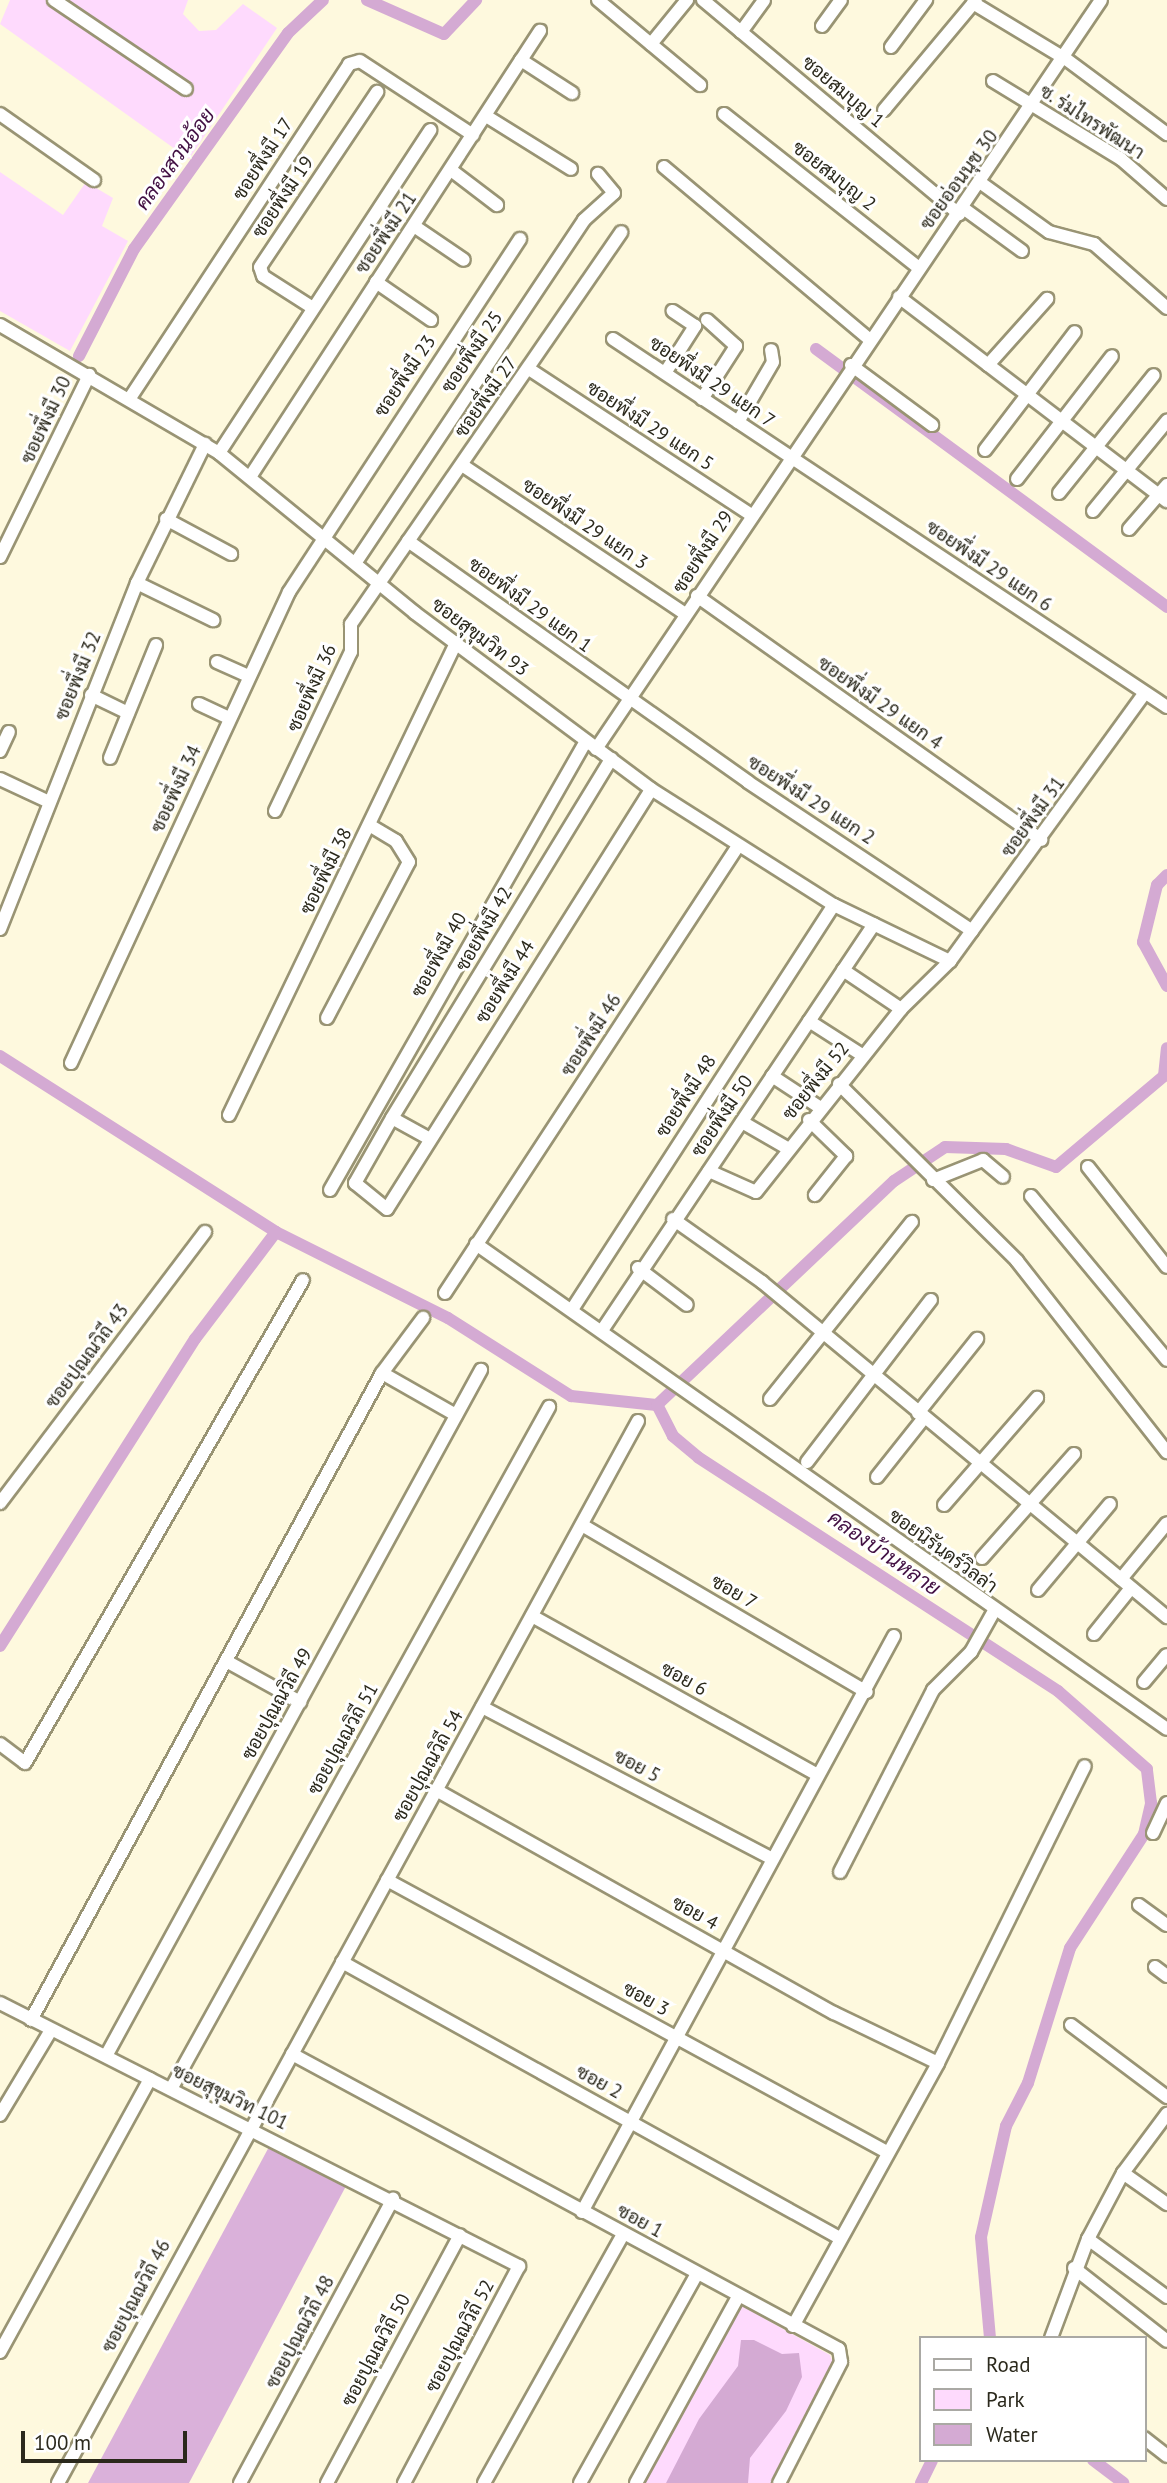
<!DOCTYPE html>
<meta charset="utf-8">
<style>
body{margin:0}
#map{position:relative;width:1167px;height:2483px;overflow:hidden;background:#fef9de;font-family:"PT Sans",Sarabun,sans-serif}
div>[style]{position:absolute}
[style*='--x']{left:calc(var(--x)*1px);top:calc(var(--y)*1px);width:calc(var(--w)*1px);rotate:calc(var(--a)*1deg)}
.green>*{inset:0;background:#fedafd}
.forest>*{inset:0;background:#dab1da}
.water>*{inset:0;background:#d4aad3}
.canal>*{height:12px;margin:-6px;padding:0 6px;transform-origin:6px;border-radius:6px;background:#d4aad3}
.roads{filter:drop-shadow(2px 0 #999474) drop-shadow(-2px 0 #999474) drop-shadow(0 2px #999474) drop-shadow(0 -2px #999474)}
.minor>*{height:12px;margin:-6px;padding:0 6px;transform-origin:6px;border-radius:6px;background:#fff}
span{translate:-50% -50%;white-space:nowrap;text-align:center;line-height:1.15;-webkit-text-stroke:6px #fff;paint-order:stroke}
.street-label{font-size:19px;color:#2b291c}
.water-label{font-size:21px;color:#421043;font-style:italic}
.legend{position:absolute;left:919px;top:2336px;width:228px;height:126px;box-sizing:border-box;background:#fff;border:2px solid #aaa9a4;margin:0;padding:9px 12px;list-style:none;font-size:21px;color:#2b291c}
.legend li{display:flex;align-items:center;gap:14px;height:35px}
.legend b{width:35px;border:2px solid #aaa9a4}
.scale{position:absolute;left:21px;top:2431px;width:166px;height:32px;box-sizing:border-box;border:4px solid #2b291c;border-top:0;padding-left:9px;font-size:21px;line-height:24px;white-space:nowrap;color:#2b291c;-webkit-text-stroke:5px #fff;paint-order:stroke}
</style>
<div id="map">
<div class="green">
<div style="clip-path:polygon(10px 0,188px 0,183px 14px,199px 31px,216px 30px,243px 4px,277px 28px,189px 159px,0 24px)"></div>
<div style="clip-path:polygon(0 172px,63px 215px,86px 182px,113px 198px,102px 226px,128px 241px,70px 351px,0 311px)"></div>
<div style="clip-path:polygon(740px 2305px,830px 2355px,833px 2363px,771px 2483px,643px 2483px)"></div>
</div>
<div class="forest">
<div style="clip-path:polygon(270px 2145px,346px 2186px,189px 2483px,88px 2483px)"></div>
</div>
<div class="water">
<div style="clip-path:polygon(741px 2340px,754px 2340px,782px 2354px,799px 2353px,802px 2377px,786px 2411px,750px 2458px,748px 2483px,666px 2483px,699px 2419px,738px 2366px)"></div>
</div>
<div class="canal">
<div style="--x:367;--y:0;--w:84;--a:23.8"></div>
<div style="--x:444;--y:34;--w:47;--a:-46.7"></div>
<div style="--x:816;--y:349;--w:436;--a:36.3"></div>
<div style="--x:79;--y:356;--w:120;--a:-62.8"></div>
<div style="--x:134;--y:249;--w:265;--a:-54.5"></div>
<div style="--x:288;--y:33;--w:48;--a:-43.3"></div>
<div style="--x:1167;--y:875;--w:14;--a:135"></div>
<div style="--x:1157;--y:885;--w:59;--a:103.8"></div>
<div style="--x:1143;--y:942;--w:50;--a:61.4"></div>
<div style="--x:0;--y:1056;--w:327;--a:32.5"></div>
<div style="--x:276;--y:1232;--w:192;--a:26.6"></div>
<div style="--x:448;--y:1318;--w:146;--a:32.4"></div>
<div style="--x:571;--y:1396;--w:86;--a:6"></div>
<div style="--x:0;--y:1646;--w:364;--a:-57.6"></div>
<div style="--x:195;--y:1339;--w:134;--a:-52.9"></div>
<div style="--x:990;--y:2338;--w:101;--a:-95.1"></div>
<div style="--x:981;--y:2237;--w:114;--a:-77.3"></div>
<div style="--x:1006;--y:2126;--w:48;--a:-62.9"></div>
<div style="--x:1028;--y:2083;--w:141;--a:-72.7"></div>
<div style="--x:1070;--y:1948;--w:136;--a:-57"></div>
<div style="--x:1144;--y:1834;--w:32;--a:-77"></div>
<div style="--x:1151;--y:1803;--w:34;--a:-97"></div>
<div style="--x:1147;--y:1769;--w:118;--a:-138.8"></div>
<div style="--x:1058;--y:1691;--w:429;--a:-147"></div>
<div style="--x:698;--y:1457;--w:33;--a:-140"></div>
<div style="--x:673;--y:1436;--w:35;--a:-117"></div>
<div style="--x:657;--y:1405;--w:326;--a:-43.4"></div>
<div style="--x:894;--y:1181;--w:61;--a:-33.7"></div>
<div style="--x:945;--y:1147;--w:61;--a:1.9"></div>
<div style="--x:1006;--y:1149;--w:53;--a:19.8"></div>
<div style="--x:1056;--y:1167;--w:141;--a:-40.1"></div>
<div style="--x:1164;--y:1076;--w:28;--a:-84"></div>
<div style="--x:1093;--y:2460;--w:38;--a:37"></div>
<div style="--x:921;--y:2483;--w:25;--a:-64"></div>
</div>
<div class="roads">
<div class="minor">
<div style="--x:54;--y:0;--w:159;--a:34"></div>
<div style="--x:598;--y:0;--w:133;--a:39.8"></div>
<div style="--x:703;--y:0;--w:334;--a:39.9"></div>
<div style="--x:973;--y:3;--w:109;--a:31.1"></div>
<div style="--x:1066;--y:59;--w:126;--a:36.6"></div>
<div style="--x:822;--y:26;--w:32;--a:-54"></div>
<div style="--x:741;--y:32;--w:39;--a:-54"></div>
<div style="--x:651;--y:44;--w:57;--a:-50.7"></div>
<div style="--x:891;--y:47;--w:59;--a:-53.3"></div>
<div style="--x:521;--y:60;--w:35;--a:-57"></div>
<div style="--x:993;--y:81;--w:150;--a:31.4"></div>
<div style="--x:1121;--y:159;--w:61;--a:41"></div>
<div style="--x:884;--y:110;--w:143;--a:-50.1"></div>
<div style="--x:0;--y:114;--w:115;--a:35.1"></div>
<div style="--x:724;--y:114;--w:248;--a:38.3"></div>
<div style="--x:486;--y:116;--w:100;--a:31.9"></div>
<div style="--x:664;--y:167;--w:266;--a:40"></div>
<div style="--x:451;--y:170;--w:58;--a:37.3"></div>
<div style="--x:981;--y:183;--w:84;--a:35.8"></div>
<div style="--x:1049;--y:232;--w:47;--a:14.9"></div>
<div style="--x:1094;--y:244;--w:97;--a:41.2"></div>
<div style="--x:963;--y:208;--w:73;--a:36.1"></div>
<div style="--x:414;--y:226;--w:60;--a:34.2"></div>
<div style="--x:376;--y:282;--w:67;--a:34.6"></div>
<div style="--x:899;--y:297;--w:337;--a:37.3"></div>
<div style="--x:313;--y:308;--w:59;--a:-147.4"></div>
<div style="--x:263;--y:276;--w:9;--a:-108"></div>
<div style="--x:260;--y:267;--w:211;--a:-56.2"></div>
<div style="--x:0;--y:325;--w:254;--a:30.3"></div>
<div style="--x:219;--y:453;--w:253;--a:39.2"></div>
<div style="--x:415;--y:613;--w:294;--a:36.7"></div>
<div style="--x:651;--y:789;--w:217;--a:32.4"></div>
<div style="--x:834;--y:905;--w:129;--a:25.8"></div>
<div style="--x:613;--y:339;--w:665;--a:33.59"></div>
<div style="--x:851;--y:365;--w:101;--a:36.5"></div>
<div style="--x:988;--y:365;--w:89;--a:-48.2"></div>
<div style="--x:529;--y:369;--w:266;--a:33.3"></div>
<div style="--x:665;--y:373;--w:56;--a:-57.4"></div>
<div style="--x:695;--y:326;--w:27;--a:-146"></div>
<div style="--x:130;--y:398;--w:399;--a:-56.7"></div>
<div style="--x:349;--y:64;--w:11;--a:-15"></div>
<div style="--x:360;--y:61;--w:135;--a:33.2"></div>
<div style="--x:702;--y:399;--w:63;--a:-57.3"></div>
<div style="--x:736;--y:346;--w:39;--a:-138"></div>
<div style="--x:738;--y:422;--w:69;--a:-59.7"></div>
<div style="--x:773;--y:362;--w:12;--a:-99"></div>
<div style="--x:985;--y:450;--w:148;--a:-52.7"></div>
<div style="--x:219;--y:453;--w:386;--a:-56.8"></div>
<div style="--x:462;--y:465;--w:268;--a:33.7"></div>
<div style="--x:250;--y:477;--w:497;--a:-57"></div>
<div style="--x:521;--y:60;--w:61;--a:32.9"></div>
<div style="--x:1017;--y:479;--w:155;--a:-52.3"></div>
<div style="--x:1059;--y:493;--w:151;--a:-51.2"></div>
<div style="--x:1093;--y:511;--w:117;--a:-50.6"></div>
<div style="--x:166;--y:519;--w:74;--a:28.3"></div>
<div style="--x:1129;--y:529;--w:58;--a:-49.2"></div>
<div style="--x:408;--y:541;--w:417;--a:35.3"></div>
<div style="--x:748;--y:782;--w:269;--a:33.6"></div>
<div style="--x:0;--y:557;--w:203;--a:-63.9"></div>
<div style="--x:356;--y:562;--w:411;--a:-56.3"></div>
<div style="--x:584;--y:220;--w:40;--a:-42"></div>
<div style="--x:614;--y:193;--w:25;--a:-130"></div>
<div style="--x:137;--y:583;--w:85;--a:26"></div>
<div style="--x:697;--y:596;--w:422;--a:35.3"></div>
<div style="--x:217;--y:662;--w:35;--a:24"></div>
<div style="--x:91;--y:695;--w:41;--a:25.9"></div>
<div style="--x:199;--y:704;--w:33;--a:25"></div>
<div style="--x:596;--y:749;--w:903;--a:-56.01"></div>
<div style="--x:0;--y:751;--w:21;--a:-65"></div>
<div style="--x:110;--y:758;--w:122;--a:-67.8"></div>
<div style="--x:0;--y:779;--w:54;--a:25.1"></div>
<div style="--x:275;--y:811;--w:176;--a:-64.5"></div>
<div style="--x:351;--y:652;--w:28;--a:-90"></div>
<div style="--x:351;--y:624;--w:476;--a:-55.4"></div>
<div style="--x:0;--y:929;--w:372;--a:-68.4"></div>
<div style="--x:137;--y:583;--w:155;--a:-63.9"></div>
<div style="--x:843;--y:970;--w:70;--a:33.9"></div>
<div style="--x:327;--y:1018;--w:176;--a:-62.3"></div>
<div style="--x:409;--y:862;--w:25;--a:-122"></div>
<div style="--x:396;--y:841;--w:31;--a:-149"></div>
<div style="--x:809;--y:1021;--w:63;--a:32.7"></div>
<div style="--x:71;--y:1063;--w:519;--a:-65.16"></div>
<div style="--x:289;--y:592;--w:422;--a:-56.8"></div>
<div style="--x:772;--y:1076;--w:56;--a:33.4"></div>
<div style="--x:839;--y:1084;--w:251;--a:44.8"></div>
<div style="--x:1017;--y:1261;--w:243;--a:51.9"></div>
<div style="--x:229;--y:1115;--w:524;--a:-64.32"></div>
<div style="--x:392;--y:1118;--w:75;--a:119.6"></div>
<div style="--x:355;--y:1183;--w:41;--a:39.1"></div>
<div style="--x:387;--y:1209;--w:496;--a:-57.8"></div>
<div style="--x:809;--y:1120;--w:52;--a:44.2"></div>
<div style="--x:846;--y:1156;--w:50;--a:128.5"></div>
<div style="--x:742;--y:1122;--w:52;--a:30"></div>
<div style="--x:430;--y:1139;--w:43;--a:-151.1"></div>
<div style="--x:392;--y:1118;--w:421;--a:-58.6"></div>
<div style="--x:1088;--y:1167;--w:127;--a:51.7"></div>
<div style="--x:709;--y:1171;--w:51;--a:24.1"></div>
<div style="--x:756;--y:1192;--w:233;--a:-51.6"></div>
<div style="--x:901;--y:1009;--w:69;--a:-44.4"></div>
<div style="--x:950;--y:961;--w:331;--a:-54"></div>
<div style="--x:933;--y:1180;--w:54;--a:-21.8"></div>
<div style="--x:983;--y:1160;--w:26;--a:40"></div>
<div style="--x:330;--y:1190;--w:517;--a:-60.31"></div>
<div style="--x:1031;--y:1196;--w:213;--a:50.3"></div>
<div style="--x:673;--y:1219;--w:109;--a:35.3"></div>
<div style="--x:762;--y:1282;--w:526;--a:39.6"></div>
<div style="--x:476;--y:1244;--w:844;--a:35.06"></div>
<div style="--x:638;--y:1268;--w:61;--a:37.1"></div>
<div style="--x:445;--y:1293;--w:534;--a:-56.76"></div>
<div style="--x:573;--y:1308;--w:480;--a:-57.1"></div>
<div style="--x:603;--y:1329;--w:487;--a:-56.2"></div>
<div style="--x:382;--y:1373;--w:85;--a:29.6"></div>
<div style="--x:770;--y:1399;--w:227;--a:-51.3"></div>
<div style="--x:918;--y:1413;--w:95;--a:-51.4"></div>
<div style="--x:807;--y:1462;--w:204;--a:-52.6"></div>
<div style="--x:877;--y:1477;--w:75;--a:-51.5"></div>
<div style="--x:0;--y:1503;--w:340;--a:-52.9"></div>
<div style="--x:944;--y:1505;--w:142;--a:-49"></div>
<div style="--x:582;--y:1525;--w:330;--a:30.4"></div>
<div style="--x:982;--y:1558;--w:139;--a:-48.5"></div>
<div style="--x:1121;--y:1579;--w:72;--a:-50.6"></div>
<div style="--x:1038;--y:1590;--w:112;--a:-50.1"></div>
<div style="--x:532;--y:1616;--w:327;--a:29.1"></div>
<div style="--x:1094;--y:1634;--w:59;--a:-51.2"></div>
<div style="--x:226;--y:1661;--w:85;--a:29"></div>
<div style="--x:1144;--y:1682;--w:35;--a:-50"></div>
<div style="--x:482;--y:1707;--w:328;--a:27.6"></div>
<div style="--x:0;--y:1744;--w:31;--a:37"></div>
<div style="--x:25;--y:1763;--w:557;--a:-60.08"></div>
<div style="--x:436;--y:1790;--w:456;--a:29.3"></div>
<div style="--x:834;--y:2013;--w:115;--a:25.7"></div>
<div style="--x:1153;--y:1833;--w:33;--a:-65"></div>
<div style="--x:840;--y:1872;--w:204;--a:-62.9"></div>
<div style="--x:933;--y:1690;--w:54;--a:-45"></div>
<div style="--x:971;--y:1652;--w:47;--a:-60.7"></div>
<div style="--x:387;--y:1880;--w:569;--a:28.55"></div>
<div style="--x:1139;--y:1905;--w:34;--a:36"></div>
<div style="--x:342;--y:1962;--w:567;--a:29.01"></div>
<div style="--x:1155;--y:1967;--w:15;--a:37"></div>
<div style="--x:0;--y:2003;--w:168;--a:26.9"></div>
<div style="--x:31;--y:2020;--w:736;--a:-61.52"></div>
<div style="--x:382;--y:1373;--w:69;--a:-53.3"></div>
<div style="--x:1071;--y:2025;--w:120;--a:36.9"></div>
<div style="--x:292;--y:2054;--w:621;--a:28.34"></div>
<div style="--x:839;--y:2349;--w:13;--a:81"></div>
<div style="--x:841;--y:2362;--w:136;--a:117.1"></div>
<div style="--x:106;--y:2056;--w:782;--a:-61.34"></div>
<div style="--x:171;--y:2089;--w:780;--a:-61"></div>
<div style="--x:0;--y:2115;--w:99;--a:-59"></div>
<div style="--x:1123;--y:2173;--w:54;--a:35.2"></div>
<div style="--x:582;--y:2212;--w:655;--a:-61.56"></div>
<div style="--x:1088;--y:2239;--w:98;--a:36.3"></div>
<div style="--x:1074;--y:2268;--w:118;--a:38.1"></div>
<div style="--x:793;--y:2326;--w:300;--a:-61.1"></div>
<div style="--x:938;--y:2063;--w:331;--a:-63.7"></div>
<div style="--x:1051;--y:2338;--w:106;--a:-69.5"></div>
<div style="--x:1088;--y:2239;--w:75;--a:-62.1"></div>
<div style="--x:1123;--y:2173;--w:74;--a:-53.3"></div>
<div style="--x:0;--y:2352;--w:311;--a:-61.2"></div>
<div style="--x:150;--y:2079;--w:414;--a:26.9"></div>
<div style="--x:519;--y:2266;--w:246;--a:117.9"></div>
<div style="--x:1144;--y:2438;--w:29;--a:38"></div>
<div style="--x:58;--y:2483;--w:1210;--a:-61.36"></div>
<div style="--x:240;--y:2483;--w:323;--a:-61.7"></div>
<div style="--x:327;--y:2483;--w:281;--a:-61.8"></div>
<div style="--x:484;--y:2483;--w:285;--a:-60.8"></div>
<div style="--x:580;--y:2483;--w:240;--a:-60.8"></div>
<div style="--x:636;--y:2483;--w:212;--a:-61.3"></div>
</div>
</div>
<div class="street-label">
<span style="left:843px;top:92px;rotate:40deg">ซอยสมบุญ 1</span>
<span style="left:1092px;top:122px;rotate:33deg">ซ. ร่มไทรพัฒนา</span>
<span style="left:263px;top:159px;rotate:-57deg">ซอยพึ่งมี 17</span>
<span style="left:834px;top:176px;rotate:38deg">ซอยสมบุญ 2</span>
<span style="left:959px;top:180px;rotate:-54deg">ซอยอ่อนนุช 30</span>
<span style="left:283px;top:197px;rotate:-56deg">ซอยพึ่งมี 19</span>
<span style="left:386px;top:233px;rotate:-56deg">ซอยพึ่งมี 21</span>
<span style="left:472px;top:352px;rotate:-56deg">ซอยพึ่งมี 25</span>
<span style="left:405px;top:376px;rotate:-56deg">ซอยพึ่งมี 23</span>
<span style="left:712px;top:382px;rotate:34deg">ซอยพึ่งมี 29 แยก 7</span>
<span style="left:486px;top:397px;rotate:-55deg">ซอยพึ่งมี 27</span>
<span style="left:46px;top:420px;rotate:-65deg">ซอยพึ่งมี 30</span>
<span style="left:650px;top:426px;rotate:33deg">ซอยพึ่งมี 29 แยก 5</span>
<span style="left:585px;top:524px;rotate:34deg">ซอยพึ่งมี 29 แยก 3</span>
<span style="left:703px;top:552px;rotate:-57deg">ซอยพึ่งมี 29</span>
<span style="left:989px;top:566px;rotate:34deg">ซอยพึ่งมี 29 แยก 6</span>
<span style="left:530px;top:605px;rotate:36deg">ซอยพึ่งมี 29 แยก 1</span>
<span style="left:480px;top:637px;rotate:37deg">ซอยสุขุมวิท 93</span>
<span style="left:78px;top:676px;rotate:-68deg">ซอยพึ่งมี 32</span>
<span style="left:312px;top:688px;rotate:-66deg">ซอยพึ่งมี 36</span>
<span style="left:880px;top:703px;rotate:35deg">ซอยพึ่งมี 29 แยก 4</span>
<span style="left:176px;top:789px;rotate:-65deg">ซอยพึ่งมี 34</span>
<span style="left:811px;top:800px;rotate:33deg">ซอยพึ่งมี 29 แยก 2</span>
<span style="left:1033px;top:817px;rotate:-54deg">ซอยพึ่งมี 31</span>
<span style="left:326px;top:871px;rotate:-64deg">ซอยพึ่งมี 38</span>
<span style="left:484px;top:929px;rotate:-60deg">ซอยพึ่งมี 42</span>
<span style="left:439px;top:955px;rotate:-61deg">ซอยพึ่งมี 40</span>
<span style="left:505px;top:982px;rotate:-58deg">ซอยพึ่งมี 44</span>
<span style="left:591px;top:1035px;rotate:-57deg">ซอยพึ่งมี 46</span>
<span style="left:816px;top:1081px;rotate:-51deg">ซอยพึ่งมี 52</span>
<span style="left:686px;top:1096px;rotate:-57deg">ซอยพึ่งมี 48</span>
<span style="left:722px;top:1116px;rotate:-56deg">ซอยพึ่งมี 50</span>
<span style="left:87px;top:1356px;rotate:-53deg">ซอยปุณณวิถี 43</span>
<span style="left:943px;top:1551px;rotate:36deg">ซอยนิรันดร์วิลล่า</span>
<span style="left:734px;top:1592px;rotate:30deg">ซอย 7</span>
<span style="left:684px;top:1679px;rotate:29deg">ซอย 6</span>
<span style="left:277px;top:1704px;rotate:-61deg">ซอยปุณณวิถี 49</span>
<span style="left:343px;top:1739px;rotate:-61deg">ซอยปุณณวิถี 51</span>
<span style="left:428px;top:1766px;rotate:-61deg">ซอยปุณณวิถี 54</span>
<span style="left:637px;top:1766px;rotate:28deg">ซอย 5</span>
<span style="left:695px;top:1913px;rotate:29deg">ซอย 4</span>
<span style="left:646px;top:1999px;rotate:29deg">ซอย 3</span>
<span style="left:599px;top:2082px;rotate:29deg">ซอย 2</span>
<span style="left:230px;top:2097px;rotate:26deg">ซอยสุขุมวิท 101</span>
<span style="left:640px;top:2221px;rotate:29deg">ซอย 1</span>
<span style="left:136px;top:2296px;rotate:-62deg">ซอยปุณณวิถี 46</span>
<span style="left:300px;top:2332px;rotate:-62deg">ซอยปุณณวิถี 48</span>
<span style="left:460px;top:2336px;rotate:-62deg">ซอยปุณณวิถี 52</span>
<span style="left:376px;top:2350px;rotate:-62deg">ซอยปุณณวิถี 50</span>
</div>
<div class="water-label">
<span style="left:175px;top:159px;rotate:-54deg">คลองสวนอ้อย</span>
<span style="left:884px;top:1553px;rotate:35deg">คลองบ้านหลาย</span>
</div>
<ul class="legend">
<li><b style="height:9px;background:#fff"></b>Road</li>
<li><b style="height:19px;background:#fedafd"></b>Park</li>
<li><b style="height:19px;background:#d4aad3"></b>Water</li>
</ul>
<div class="scale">100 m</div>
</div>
